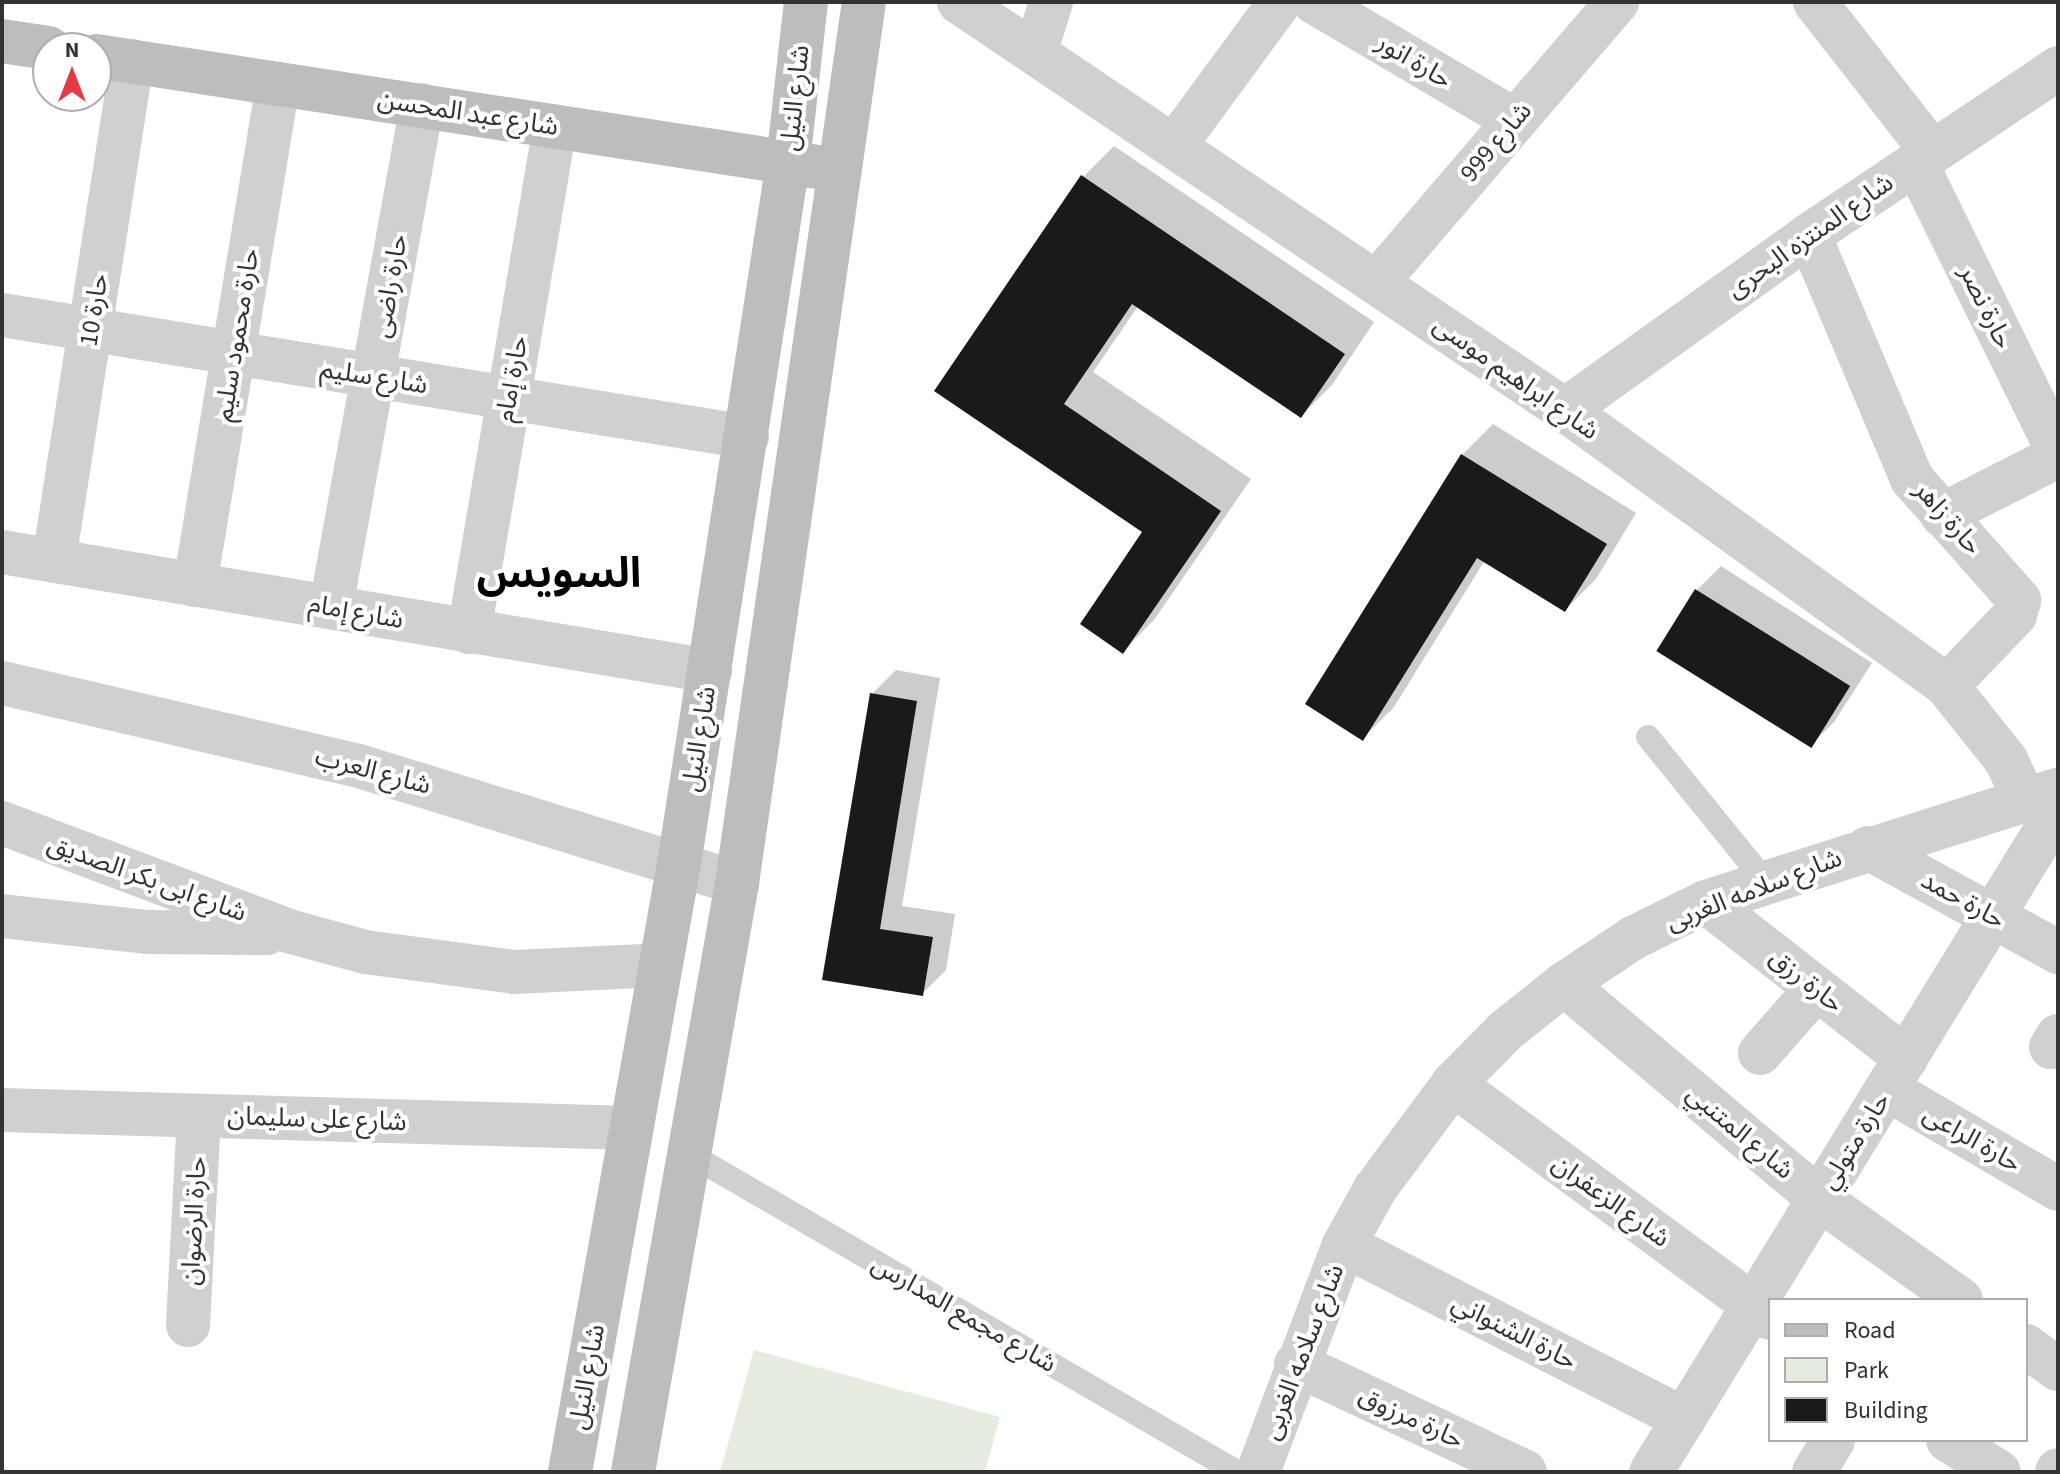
<!DOCTYPE html>
<meta charset="utf-8">
<style>
body{margin:0}
#map{position:relative;width:2060px;height:1474px;overflow:hidden;background:#fff;font-family:"Source Sans 3","Noto Sans Arabic",sans-serif}
div>[style]{position:absolute}
[style*='--x']{left:calc(var(--x)*1px);top:calc(var(--y)*1px);width:calc(var(--w)*1px);rotate:calc(var(--a)*1deg)}
.green>*{inset:0;background:#e6ecdf}
.shadow>*{inset:0;background:#0003}
.building>*{inset:0;background:#1a1a1a;transform-origin:0 0}
.lane>*{height:24px;margin:-12px;padding:0 12px;transform-origin:12px;border-radius:12px;background:#d0d0d0}
.street>*{height:44px;margin:-22px;padding:0 22px;transform-origin:22px;border-radius:22px;background:#d0d0d0}
.secondary>*{height:44px;margin:-22px;padding:0 22px;transform-origin:22px;border-radius:22px;background:#bdbdbd}
span{translate:-50% -50%;white-space:nowrap;text-align:center;line-height:1.15;-webkit-text-stroke:8px #fff;paint-order:stroke}
.street-label{font-size:26px;color:#333}
.town-label{font-size:42px;color:#000;font-weight:700}
.frame{position:absolute;inset:0;border:4px solid #333;pointer-events:none}
.legend{position:absolute;left:1768px;top:1298px;width:260px;height:144px;box-sizing:border-box;background:#fff;border:2px solid #adadad;margin:0;padding:10px 14px;list-style:none;font-size:24px;color:#333}
.legend li{display:flex;align-items:center;gap:16px;height:40px}
.legend b{width:40px;border:2px solid #adadad}
.north{position:absolute;left:32px;top:32px;width:80px;height:80px;box-sizing:border-box;background:#fff;border:2px solid #adadad;border-radius:50%;rotate:0deg;font-size:22px;font-weight:700;line-height:32px;text-align:center;color:#333}
.north::after{content:'';display:block;margin:auto;width:28px;height:36px;background:#e63946;clip-path:polygon(50% 0,100% 100%,50% 72%,0 100%)}
</style>
<div id="map">
<div class="green">
<div style="clip-path:polygon(754px 1350px,1000px 1417px,985px 1472px,720px 1472px)"></div>
</div>
<div class="shadow">
<div style="clip-path:polygon(1114px 146px,1374px 322px,1332px 385px,1301px 416px,1138px 306px,1093px 372px,1251px 479px,1154px 620px,1123px 651px,1145px 532px,936px 391px,1083px 177px)"></div>
<div style="clip-path:polygon(1493px 424px,1636px 513px,1596px 579px,1565px 610px,1485px 560px,1394px 707px,1363px 738px,1462px 455px)"></div>
<div style="clip-path:polygon(1721px 566px,1872px 663px,1834px 722px,1810px 746px,1658px 650px,1697px 590px)"></div>
<div style="clip-path:polygon(896px 670px,940px 678px,902px 906px,955px 914px,946px 970px,922px 994px,825px 978px,872px 694px)"></div>
</div>
<div class="building">
<div style="clip-path:polygon(1081px 175px,1345px 354px,1301px 418px,1132px 304px,1064px 404px,1221px 511px,1123px 654px,1080px 624px,1142px 532px,934px 391px)"></div>
<div style="clip-path:polygon(1461px 454px,1607px 544px,1565px 612px,1477px 558px,1363px 741px,1305px 704px)"></div>
<div style="left:1695px;top:589px;width:183px;height:73px;rotate:32deg"></div>
<div style="clip-path:polygon(870px 693px,917px 701px,880px 929px,933px 937px,923px 996px,822px 980px)"></div>
</div>
<div class="lane">
<div style="--x:1648;--y:737;--w:186;--a:50.9"></div>
<div style="--x:691;--y:1155;--w:631;--a:30.14"></div>
</div>
<div class="street">
<div style="--x:959;--y:2;--w:731;--a:33.95"></div>
<div style="--x:1565;--y:410;--w:471;--a:35.8"></div>
<div style="--x:1947;--y:686;--w:95;--a:51.4"></div>
<div style="--x:2006;--y:760;--w:47;--a:64.5"></div>
<div style="--x:1314;--y:2;--w:232;--a:30.5"></div>
<div style="--x:1815;--y:2;--w:190;--a:52"></div>
<div style="--x:1036;--y:50;--w:50;--a:-72.6"></div>
<div style="--x:1175;--y:145;--w:177;--a:-53.7"></div>
<div style="--x:1916;--y:163;--w:321;--a:63.8"></div>
<div style="--x:1809;--y:235;--w:265;--a:67.1"></div>
<div style="--x:1912;--y:479;--w:162;--a:48.5"></div>
<div style="--x:2019;--y:600;--w:16;--a:105"></div>
<div style="--x:2015;--y:615;--w:98;--a:133.8"></div>
<div style="--x:1377;--y:282;--w:369;--a:-49.4"></div>
<div style="--x:2;--y:315;--w:755;--a:9.3"></div>
<div style="--x:1565;--y:410;--w:300;--a:-35.6"></div>
<div style="--x:1809;--y:235;--w:300;--a:-33.8"></div>
<div style="--x:1942;--y:515;--w:130;--a:-27"></div>
<div style="--x:2;--y:552;--w:718;--a:9.54"></div>
<div style="--x:54;--y:560;--w:505;--a:-81.12"></div>
<div style="--x:195;--y:585;--w:508;--a:-80.59"></div>
<div style="--x:331;--y:607;--w:510;--a:-79.73"></div>
<div style="--x:469;--y:632;--w:513;--a:-80.35"></div>
<div style="--x:2;--y:683;--w:367;--a:13.1"></div>
<div style="--x:359;--y:766;--w:396;--a:17.2"></div>
<div style="--x:2;--y:823;--w:310;--a:20.6"></div>
<div style="--x:292;--y:932;--w:76;--a:15.3"></div>
<div style="--x:365;--y:952;--w:150;--a:7.6"></div>
<div style="--x:514;--y:972;--w:146;--a:-2.7"></div>
<div style="--x:1868;--y:848;--w:217;--a:28.7"></div>
<div style="--x:1706;--y:902;--w:254;--a:38"></div>
<div style="--x:2;--y:916;--w:145;--a:6.3"></div>
<div style="--x:146;--y:932;--w:121;--a:0.5"></div>
<div style="--x:1564;--y:984;--w:334;--a:40.1"></div>
<div style="--x:1819;--y:1199;--w:174;--a:35.4"></div>
<div style="--x:2051;--y:1047;--w:13;--a:-58"></div>
<div style="--x:1760;--y:1053;--w:85;--a:-48.8"></div>
<div style="--x:1453;--y:1084;--w:394;--a:36.4"></div>
<div style="--x:1887;--y:1089;--w:198;--a:30.3"></div>
<div style="--x:2;--y:1110;--w:629;--a:1.64"></div>
<div style="--x:1344;--y:1245;--w:382;--a:27.1"></div>
<div style="--x:188;--y:1325;--w:209;--a:-87"></div>
<div style="--x:2026;--y:1346;--w:39;--a:36"></div>
<div style="--x:1296;--y:1364;--w:253;--a:25.2"></div>
<div style="--x:1948;--y:1440;--w:60;--a:32.1"></div>
<div style="--x:1258;--y:1472;--w:243;--a:-69.3"></div>
<div style="--x:1344;--y:1245;--w:64;--a:-61"></div>
<div style="--x:1375;--y:1189;--w:131;--a:-53.4"></div>
<div style="--x:1453;--y:1084;--w:74;--a:-45.5"></div>
<div style="--x:1505;--y:1031;--w:75;--a:-38.5"></div>
<div style="--x:1564;--y:984;--w:83;--a:-33.7"></div>
<div style="--x:1633;--y:938;--w:81;--a:-26.3"></div>
<div style="--x:1706;--y:902;--w:369;--a:-17.7"></div>
<div style="--x:1651;--y:1472;--w:777;--a:-58.42"></div>
<div style="--x:1814;--y:1472;--w:37;--a:-59"></div>
<div style="--x:2057;--y:1472;--w:2;--a:-63"></div>
</div>
<div class="secondary">
<div style="--x:2;--y:41;--w:47;--a:8.7"></div>
<div style="--x:96;--y:56;--w:730;--a:8.74"></div>
<div style="--x:570;--y:1472;--w:618;--a:-79.84"></div>
<div style="--x:679;--y:864;--w:710;--a:-81.17"></div>
<div style="--x:788;--y:162;--w:161;--a:-83.6"></div>
<div style="--x:633;--y:1472;--w:598;--a:-79.99"></div>
<div style="--x:737;--y:883;--w:890;--a:-81.8"></div>
</div>
<div class="street-label">
<span style="left:1414px;top:61px;rotate:31deg">حارة انور</span>
<span style="left:795px;top:98px;rotate:-84deg">شارع النيل</span>
<span style="left:468px;top:113px;rotate:9deg">شارع عبد المحسن</span>
<span style="left:1496px;top:142px;rotate:-50deg">شارع 999</span>
<span style="left:1810px;top:236px;rotate:-35deg">شارع المنتزه البحرى</span>
<span style="left:390px;top:286px;rotate:-80deg">حارة راضى</span>
<span style="left:1986px;top:307px;rotate:64deg">حارة نصر</span>
<span style="left:94px;top:310px;rotate:-81deg">حارة 10</span>
<span style="left:237px;top:335px;rotate:-81deg">حارة محمود سليم</span>
<span style="left:374px;top:377px;rotate:9deg">شارع سليم</span>
<span style="left:1516px;top:378px;rotate:35deg">شارع ابراهيم موسى</span>
<span style="left:512px;top:379px;rotate:-80deg">حارة إمام</span>
<span style="left:1948px;top:518px;rotate:49deg">حارة زاهر</span>
<span style="left:356px;top:612px;rotate:10deg">شارع إمام</span>
<span style="left:699px;top:739px;rotate:-81deg">شارع النيل</span>
<span style="left:373px;top:771px;rotate:15deg">شارع العرب</span>
<span style="left:147px;top:878px;rotate:20deg">شارع ابى بكر الصديق</span>
<span style="left:1754px;top:890px;rotate:-21deg">شارع سلامه الغربى</span>
<span style="left:1963px;top:900px;rotate:29deg">حارة حمد</span>
<span style="left:1806px;top:981px;rotate:38deg">حارة رزق</span>
<span style="left:317px;top:1119px;rotate:2deg">شارع على سليمان</span>
<span style="left:1740px;top:1132px;rotate:40deg">شارع المتنبي</span>
<span style="left:1972px;top:1139px;rotate:30deg">حارة الراعى</span>
<span style="left:1855px;top:1141px;rotate:-58deg">حارة متولي</span>
<span style="left:1611px;top:1201px;rotate:36deg">شارع الزعفران</span>
<span style="left:194px;top:1221px;rotate:-87deg">حارة الرضوان</span>
<span style="left:964px;top:1314px;rotate:30deg">شارع مجمع المدارس</span>
<span style="left:1514px;top:1332px;rotate:27deg">حارة الشنواني</span>
<span style="left:1303px;top:1352px;rotate:-69deg">شارع سلامه الغربى</span>
<span style="left:587px;top:1377px;rotate:-80deg">شارع النيل</span>
<span style="left:1411px;top:1418px;rotate:25deg">حارة مرزوق</span>
</div>
<div class="town-label">
<span style="left:559px;top:574px">السويس</span>
</div>
<div class="frame"></div>
<ul class="legend">
<li><b style="height:10px;background:#bdbdbd"></b>Road</li>
<li><b style="height:22px;background:#e6ecdf"></b>Park</li>
<li><b style="height:22px;background:#1a1a1a"></b>Building</li>
</ul>
<div class="north">N</div>
</div>
